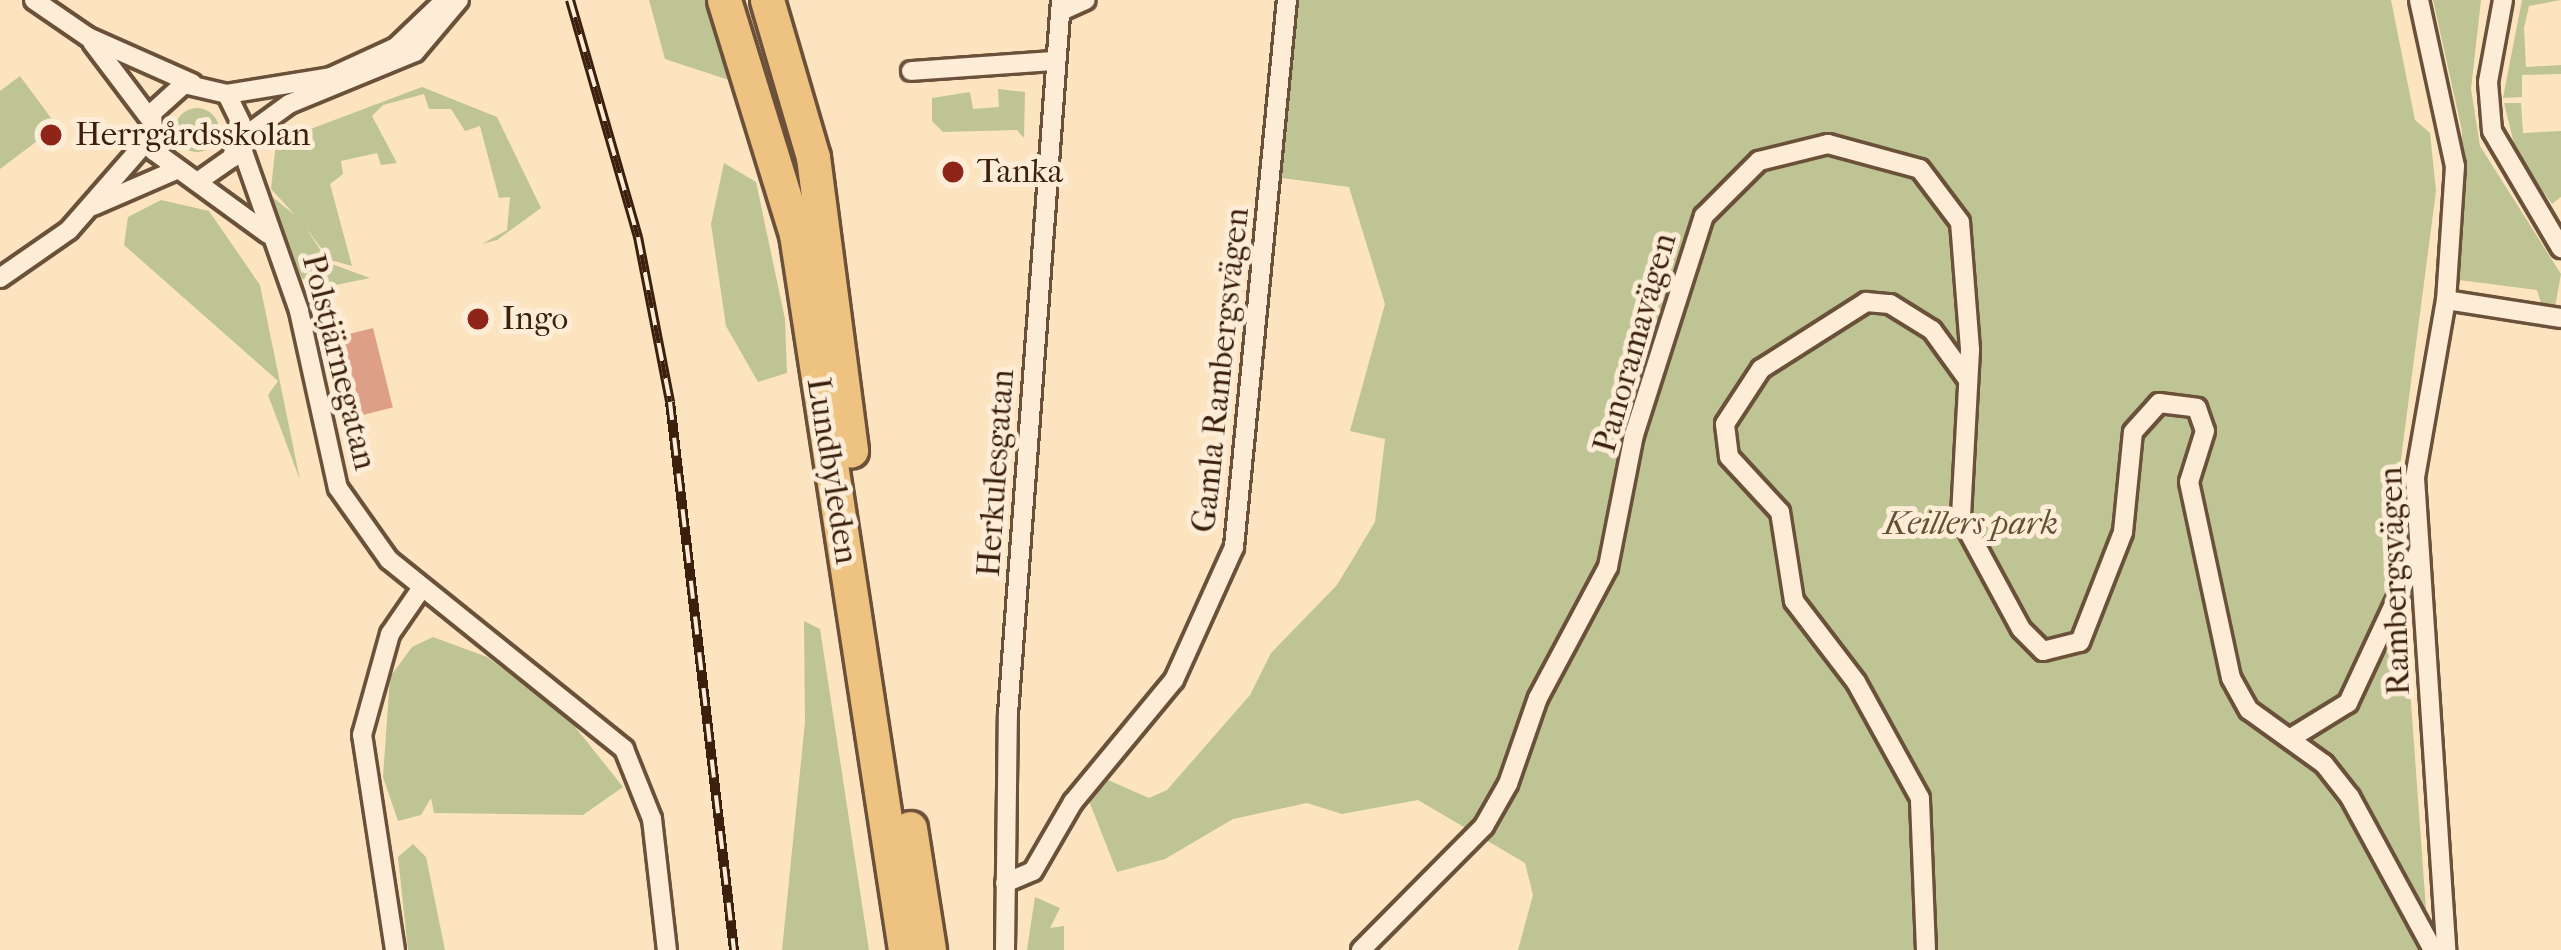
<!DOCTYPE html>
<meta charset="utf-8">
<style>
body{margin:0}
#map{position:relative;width:2561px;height:950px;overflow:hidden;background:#fce4c1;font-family:"IM FELL French Canon",serif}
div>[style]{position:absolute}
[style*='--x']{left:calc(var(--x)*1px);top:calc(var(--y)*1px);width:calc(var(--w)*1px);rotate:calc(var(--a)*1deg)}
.green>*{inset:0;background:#bec493}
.round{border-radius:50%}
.building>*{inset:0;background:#dd9f88;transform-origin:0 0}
.roads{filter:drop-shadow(3px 0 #6b5139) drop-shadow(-3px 0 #6b5139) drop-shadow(0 3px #6b5139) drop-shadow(0 -3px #6b5139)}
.minor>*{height:18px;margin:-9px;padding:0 9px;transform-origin:9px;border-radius:9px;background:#fdedd7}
.motorway>*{height:33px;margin:-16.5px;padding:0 16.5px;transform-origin:16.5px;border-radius:16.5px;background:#eec280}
.rail>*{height:10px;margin-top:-5px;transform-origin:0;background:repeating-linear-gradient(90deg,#fdedd7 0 18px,#3b200c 0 36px);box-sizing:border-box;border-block:3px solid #3b200c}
.dots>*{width:33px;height:33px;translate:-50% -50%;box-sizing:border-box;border:6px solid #fdedd7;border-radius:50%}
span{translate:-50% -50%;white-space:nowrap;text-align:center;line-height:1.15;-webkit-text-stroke:10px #fdedd7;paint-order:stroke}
.poi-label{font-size:33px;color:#3b200c}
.left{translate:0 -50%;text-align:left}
.street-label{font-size:33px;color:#3b200c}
.park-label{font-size:33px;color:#625134;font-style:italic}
</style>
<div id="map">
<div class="green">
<div style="clip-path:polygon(649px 0,710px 0,729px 80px,665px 59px)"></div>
<div style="clip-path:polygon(1293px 0,2391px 0,2415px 120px,2430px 133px,2436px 191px,2396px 497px,2429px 950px,1518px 950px,1533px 895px,1525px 863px,1418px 800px,1342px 814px,1307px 803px,1233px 819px,1165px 859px,1117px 872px,1089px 801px,1108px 780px,1149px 798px,1167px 790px,1250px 695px,1271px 653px,1337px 585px,1375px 522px,1385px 439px,1350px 431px,1385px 304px,1349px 187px,1282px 178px)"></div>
<div style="clip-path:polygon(2433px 0,2481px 0,2471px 89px,2480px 146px,2561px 274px,2555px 307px,2543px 309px,2537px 290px,2459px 280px,2462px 131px)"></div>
<div style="clip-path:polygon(2522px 0,2561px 0,2529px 6px,2524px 28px,2526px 67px,2561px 65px,2561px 74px,2522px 75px,2522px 97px,2503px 98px)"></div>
<div style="clip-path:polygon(20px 76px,57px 126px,0 169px,0 91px)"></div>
<div style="clip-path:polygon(422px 87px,497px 117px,541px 208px,497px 240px,482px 244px,507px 230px,510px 197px,499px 198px,480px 126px,465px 131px,451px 109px,429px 109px,424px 94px,383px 105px,372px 116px,397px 163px,381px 165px,377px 153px,341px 161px,343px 174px,330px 184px,352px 266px,330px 260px,306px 228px,329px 263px,370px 278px,331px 286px,302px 279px,266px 192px,295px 215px,271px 189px,276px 142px)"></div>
<div style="clip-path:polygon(998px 89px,1025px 92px,1024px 138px,1017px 130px,943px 132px,932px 121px,932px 98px,970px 92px,973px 109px,999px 107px)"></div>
<div style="clip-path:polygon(2504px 103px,2521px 103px,2523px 133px,2561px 131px,2561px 197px,2552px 204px,2516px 152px)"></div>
<div class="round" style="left:175px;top:108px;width:44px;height:44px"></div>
<div style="clip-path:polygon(724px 163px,756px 182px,785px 319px,787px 373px,758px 382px,726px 326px,711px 224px)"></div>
<div style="clip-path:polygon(161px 200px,209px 211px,260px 285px,300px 480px,268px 395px,278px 381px,124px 245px,128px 217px)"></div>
<div style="clip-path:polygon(804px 621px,820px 629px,869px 950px,782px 950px,805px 722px)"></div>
<div style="clip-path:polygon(433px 637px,487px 657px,568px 718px,623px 787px,583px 815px,434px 813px,431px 798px,421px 815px,398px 821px,383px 777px,390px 677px,412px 647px)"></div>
<div style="clip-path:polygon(413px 844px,426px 857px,445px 950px,408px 950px,398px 857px)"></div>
<div style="clip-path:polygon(1035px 897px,1060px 908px,1050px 928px,1064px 926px,1064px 950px,1027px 950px)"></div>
</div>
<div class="building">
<div style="left:373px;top:328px;width:82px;height:32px;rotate:76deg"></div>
</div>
<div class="roads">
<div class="minor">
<div style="--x:34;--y:0;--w:65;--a:34.4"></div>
<div style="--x:88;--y:37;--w:114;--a:23.9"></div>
<div style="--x:2419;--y:0;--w:170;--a:77.8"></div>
<div style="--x:2455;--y:166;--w:134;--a:93.8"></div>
<div style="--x:2446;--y:300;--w:181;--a:99.9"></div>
<div style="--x:2415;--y:478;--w:473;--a:86.2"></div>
<div style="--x:2503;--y:0;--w:83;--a:100.4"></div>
<div style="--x:2488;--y:82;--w:49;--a:85.3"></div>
<div style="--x:2492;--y:131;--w:136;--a:59.5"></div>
<div style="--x:1061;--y:11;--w:27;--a:-24"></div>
<div style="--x:92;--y:42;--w:96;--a:53"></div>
<div style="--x:911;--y:71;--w:144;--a:-4"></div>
<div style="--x:227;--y:94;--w:105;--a:-9.3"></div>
<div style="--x:331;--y:77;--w:72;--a:-24.8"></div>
<div style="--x:396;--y:47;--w:68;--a:-43.8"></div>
<div style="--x:241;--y:139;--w:59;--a:-36.1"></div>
<div style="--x:289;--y:104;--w:136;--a:-22.4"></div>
<div style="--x:415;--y:52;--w:68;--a:-49.8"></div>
<div style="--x:240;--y:143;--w:178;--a:70.6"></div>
<div style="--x:299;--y:311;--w:181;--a:77.6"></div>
<div style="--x:338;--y:488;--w:88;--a:54.7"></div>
<div style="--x:389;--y:560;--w:302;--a:38.8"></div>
<div style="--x:624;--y:749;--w:75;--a:68.2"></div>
<div style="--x:652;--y:819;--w:132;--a:83.5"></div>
<div style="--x:203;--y:178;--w:35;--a:-35"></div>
<div style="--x:232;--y:158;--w:36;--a:-76"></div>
<div style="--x:241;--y:123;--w:32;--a:-116"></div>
<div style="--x:227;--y:94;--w:44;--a:-166.9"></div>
<div style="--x:184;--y:84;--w:43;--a:137.8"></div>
<div style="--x:152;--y:113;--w:38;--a:87"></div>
<div style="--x:154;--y:151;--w:141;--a:36.1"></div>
<div style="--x:93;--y:206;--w:88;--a:-23.4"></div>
<div style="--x:0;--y:278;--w:84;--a:-34.8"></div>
<div style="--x:69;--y:230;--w:123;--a:-48.9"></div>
<div style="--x:2446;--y:300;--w:116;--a:8.9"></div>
<div style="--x:2291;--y:738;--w:67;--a:-31.6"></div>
<div style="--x:2348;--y:703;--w:168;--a:-65"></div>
<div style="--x:1005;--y:883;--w:30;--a:-23"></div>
<div style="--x:1033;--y:871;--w:80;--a:-59.9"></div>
<div style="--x:1073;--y:802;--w:158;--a:-50.4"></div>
<div style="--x:1174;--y:680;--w:146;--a:-65.7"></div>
<div style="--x:1234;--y:547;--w:550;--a:-84.47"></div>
<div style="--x:395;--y:950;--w:218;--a:-98.7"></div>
<div style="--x:362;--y:735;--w:105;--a:-74.5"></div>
<div style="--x:390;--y:634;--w:55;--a:-55.4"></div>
<div style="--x:1005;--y:950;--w:236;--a:-89.3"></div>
<div style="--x:1008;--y:714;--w:716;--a:-85.75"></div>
<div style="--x:1361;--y:950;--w:175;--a:-45.2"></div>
<div style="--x:1484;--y:826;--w:48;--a:-60.3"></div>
<div style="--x:1508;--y:784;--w:91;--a:-70.8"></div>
<div style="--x:1538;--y:698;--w:149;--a:-61.9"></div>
<div style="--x:1608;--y:567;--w:135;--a:-78.9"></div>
<div style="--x:1634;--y:435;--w:230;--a:-72.3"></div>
<div style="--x:1704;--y:216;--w:78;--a:-45"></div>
<div style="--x:1759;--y:161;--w:71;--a:-13.8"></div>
<div style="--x:1828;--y:144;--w:95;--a:15.2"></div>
<div style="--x:1920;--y:169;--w:66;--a:53"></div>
<div style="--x:1960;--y:222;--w:128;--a:85.5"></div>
<div style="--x:1970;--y:350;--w:168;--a:93.1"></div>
<div style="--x:1961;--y:518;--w:126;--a:61.6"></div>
<div style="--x:2021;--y:629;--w:31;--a:45"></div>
<div style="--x:2043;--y:651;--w:38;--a:-14"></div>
<div style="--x:2080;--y:642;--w:118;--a:-68.6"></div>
<div style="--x:2123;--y:532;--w:100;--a:-84.3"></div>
<div style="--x:2133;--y:432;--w:39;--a:-48"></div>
<div style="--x:2159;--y:403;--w:38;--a:7"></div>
<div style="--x:2197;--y:408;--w:24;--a:71"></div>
<div style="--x:2205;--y:431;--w:53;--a:107.4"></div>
<div style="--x:2189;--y:482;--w:200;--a:77.9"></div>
<div style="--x:2231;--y:678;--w:37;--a:61"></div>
<div style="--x:2249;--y:710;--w:92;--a:35.8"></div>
<div style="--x:2324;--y:764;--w:42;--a:51.8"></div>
<div style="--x:2350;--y:797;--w:174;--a:61.5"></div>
<div style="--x:1926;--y:950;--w:152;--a:-92.3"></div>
<div style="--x:1920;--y:798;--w:132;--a:-118.9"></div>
<div style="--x:1856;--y:682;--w:102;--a:-127.4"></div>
<div style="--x:1794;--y:601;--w:90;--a:-98.9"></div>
<div style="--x:1780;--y:512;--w:75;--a:-132.8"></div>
<div style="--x:1729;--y:457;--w:33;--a:-97"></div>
<div style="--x:1725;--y:424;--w:66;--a:-56.8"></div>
<div style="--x:1761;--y:369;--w:125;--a:-32.5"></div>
<div style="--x:1866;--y:302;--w:24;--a:5"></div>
<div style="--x:1890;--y:304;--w:49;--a:31.8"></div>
<div style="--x:1932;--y:330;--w:62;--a:54.2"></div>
</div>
<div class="motorway">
<div style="--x:724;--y:0;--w:245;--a:72.9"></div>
<div style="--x:796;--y:234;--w:724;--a:81.34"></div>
<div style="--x:767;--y:0;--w:164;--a:73.7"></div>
<div style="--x:813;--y:157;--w:296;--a:82.6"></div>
<div style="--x:910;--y:828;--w:123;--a:81.1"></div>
</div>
</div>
<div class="rail">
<div style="--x:570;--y:0;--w:247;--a:74"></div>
<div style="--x:638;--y:237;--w:168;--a:79"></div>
<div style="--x:670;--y:402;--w:552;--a:83.34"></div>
</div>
<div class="dots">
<div style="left:51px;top:135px;background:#8f2418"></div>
<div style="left:953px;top:172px;background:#8f2418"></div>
<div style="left:478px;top:319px;background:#8f2418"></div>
</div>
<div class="poi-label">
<span class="left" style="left:75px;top:135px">Herrgårdsskolan</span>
<span class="left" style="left:977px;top:172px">Tanka</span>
<span class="left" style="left:502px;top:319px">Ingo</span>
</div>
<div class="street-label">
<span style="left:1635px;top:343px;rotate:-74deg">Panoramavägen</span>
<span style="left:339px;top:362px;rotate:76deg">Polstjärnegatan</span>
<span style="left:1221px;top:370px;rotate:-84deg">Gamla Rambergsvägen</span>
<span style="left:832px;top:471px;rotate:81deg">Lundbyleden</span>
<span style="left:996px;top:473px;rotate:-86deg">Herkulesgatan</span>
<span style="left:2395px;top:581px;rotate:-92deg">Rambergsvägen</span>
</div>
<div class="park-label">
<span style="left:1971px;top:524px">Keillers park</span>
</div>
</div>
